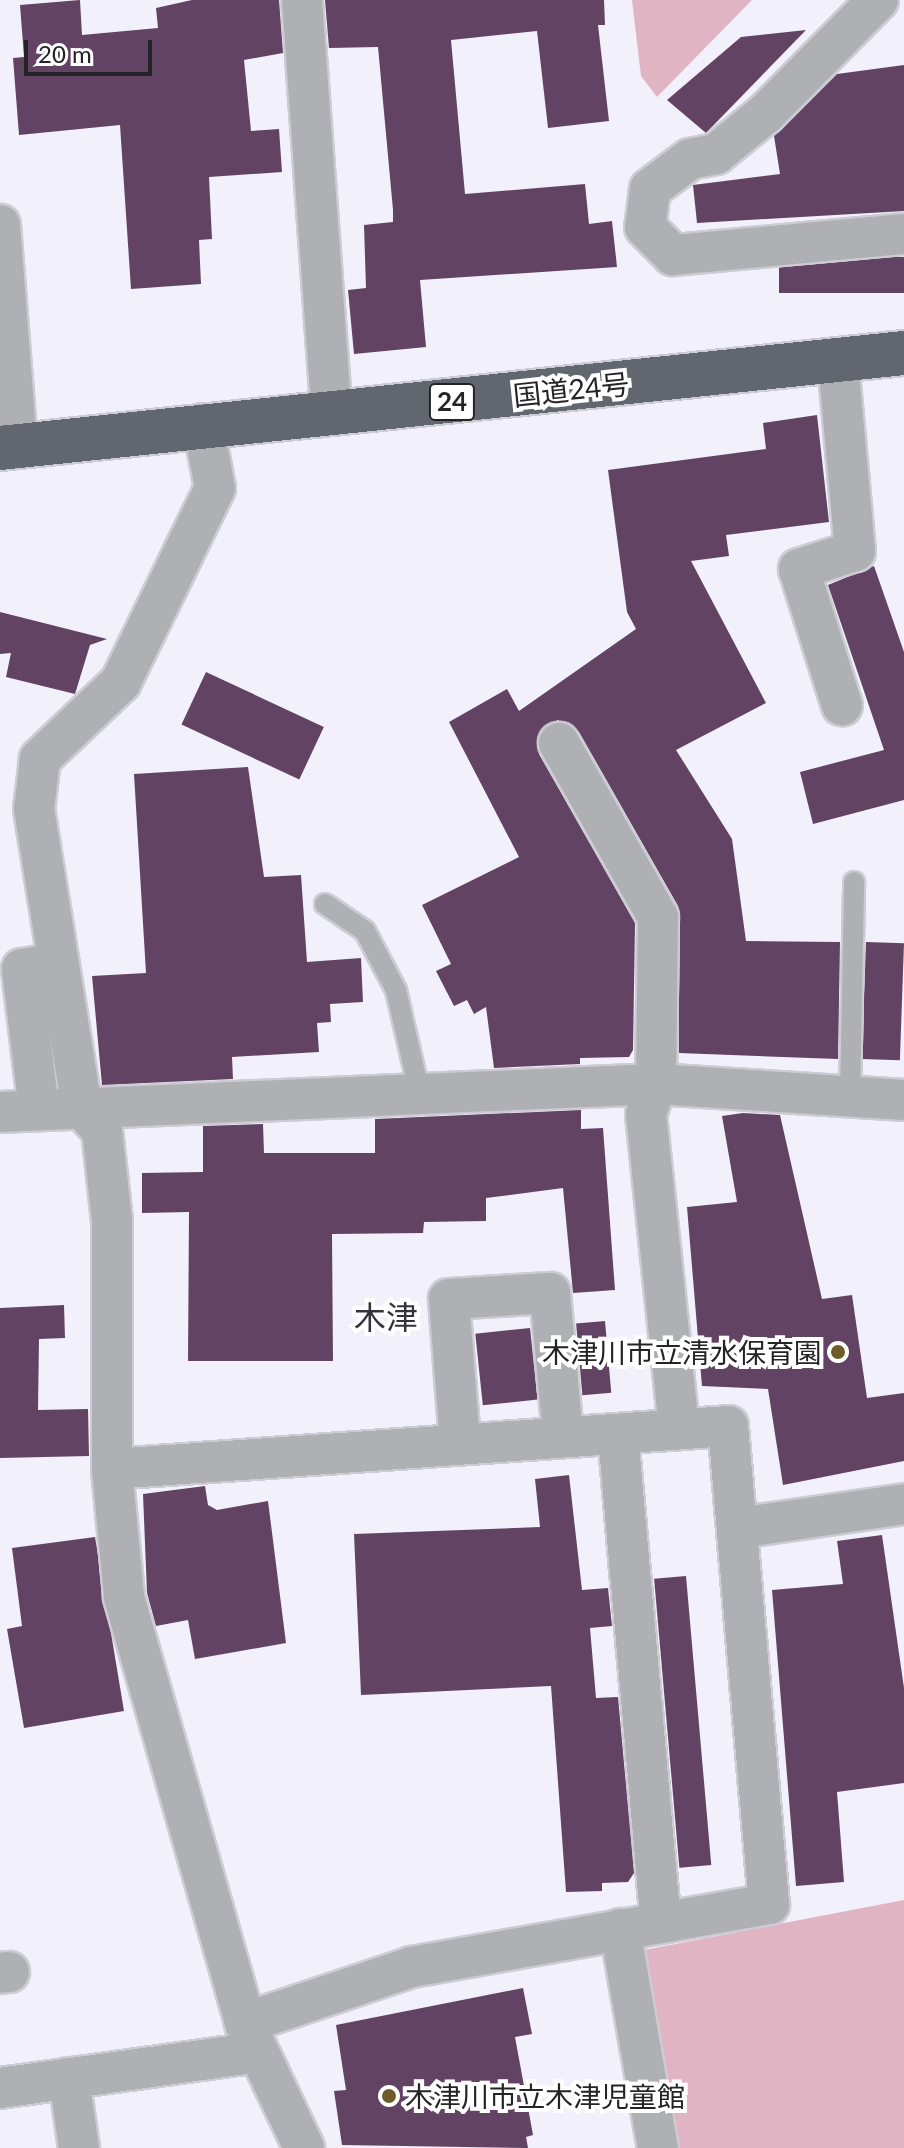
<!DOCTYPE html>
<meta charset="utf-8">
<style>
body{margin:0}
#map{position:relative;width:904px;height:2148px;overflow:hidden;background:#f2f0fa;font-family:Lato,"Noto Sans JP",sans-serif}
div>[style]{position:absolute}
[style*='--x']{left:calc(var(--x)*1px);top:calc(var(--y)*1px);width:calc(var(--w)*1px);rotate:calc(var(--a)*1deg)}
.green>*{inset:0;background:#e1b4c4}
.building>*{inset:0;background:#634364;transform-origin:0 0}
.roads{filter:drop-shadow(2px 0 #cdcbd4) drop-shadow(-2px 0 #cdcbd4) drop-shadow(0 2px #cdcbd4) drop-shadow(0 -2px #cdcbd4)}
.lane>*{height:20px;margin:-10px;padding:0 10px;transform-origin:10px;border-radius:10px;background:#aeb0b4}
.street>*{height:40px;margin:-20px;padding:0 20px;transform-origin:20px;border-radius:20px;background:#aeb0b4}
.highway>*{height:44px;margin:-22px;padding:0 22px;transform-origin:22px;border-radius:22px;background:#62666e}
.dots>*{width:22px;height:22px;translate:-50% -50%;box-sizing:border-box;border:4px solid #fff;border-radius:50%}
span{translate:-50% -50%;white-space:nowrap;text-align:center;line-height:1.15;-webkit-text-stroke:8px #fff;paint-order:stroke}
.shield-label span{padding:2px 6px;background:#fff;border:2px solid;border-radius:6px;-webkit-text-stroke-width:0}
.shield-label{font-size:26px;color:#242327;font-weight:700}
.street-label{font-size:28px;color:#242327}
.poi-label{font-size:28px;color:#242327}
.right{translate:-100% -50%;text-align:right}
.left{translate:0 -50%;text-align:left}
.quarter-label{font-size:32px;color:#34333a}
.scale{position:absolute;left:24px;top:40px;width:128px;height:36px;box-sizing:border-box;border:4px solid #242327;border-top:0;padding-left:10px;font-size:24px;line-height:28px;white-space:nowrap;color:#242327;-webkit-text-stroke:6px #fff;paint-order:stroke}
</style>
<div id="map">
<div class="green">
<div style="clip-path:polygon(632px 0,752px 0,657px 97px,641px 76px)"></div>
<div style="clip-path:polygon(904px 1900px,904px 2148px,676px 2148px,639px 1951px)"></div>
</div>
<div class="building">
<div style="clip-path:polygon(80px 0,82px 35px,158px 28px,156px 8px,192px 0,279px 0,283px 53px,244px 60px,251px 131px,279px 129px,282px 172px,209px 177px,212px 239px,199px 240px,201px 284px,131px 289px,120px 125px,19px 135px,13px 58px,24px 57px,20px 5px)"></div>
<div style="clip-path:polygon(325px 0,604px 0,605px 25px,598px 25px,609px 121px,548px 128px,537px 31px,451px 40px,465px 194px,585px 184px,589px 224px,612px 221px,617px 267px,420px 280px,426px 347px,354px 354px,348px 290px,366px 288px,364px 225px,393px 222px,393px 210px,378px 47px,329px 48px)"></div>
<div style="clip-path:polygon(806px 30px,706px 133px,667px 100px,741px 37px)"></div>
<div style="clip-path:polygon(904px 65px,904px 211px,697px 223px,693px 185px,780px 174px,774px 136px,837px 74px)"></div>
<div style="left:904px;top:257px;width:36px;height:125px;rotate:90deg"></div>
<div style="clip-path:polygon(817px 415px,829px 522px,726px 535px,729px 556px,691px 561px,766px 703px,676px 750px,732px 839px,746px 941px,840px 942px,838px 1059px,679px 1053px,678px 906px,579px 732px,558px 720px,540px 731px,539px 754px,635px 923px,633px 1050px,629px 1057px,580px 1058px,580px 1064px,494px 1068px,486px 1007px,474px 1014px,467px 1000px,454px 1006px,436px 971px,451px 964px,422px 905px,519px 857px,449px 722px,507px 689px,519px 711px,636px 629px,627px 612px,608px 470px,766px 449px,763px 423px)"></div>
<div style="clip-path:polygon(874px 566px,904px 652px,904px 800px,813px 824px,800px 772px,884px 750px,828px 585px)"></div>
<div style="clip-path:polygon(0 612px,107px 639px,90px 645px,75px 694px,6px 677px,11px 653px,0 654px)"></div>
<div style="left:206px;top:672px;width:130px;height:58px;rotate:25deg"></div>
<div style="clip-path:polygon(248px 767px,264px 877px,301px 875px,307px 962px,361px 958px,363px 1002px,330px 1004px,331px 1022px,317px 1023px,319px 1052px,232px 1057px,233px 1079px,102px 1085px,92px 976px,146px 973px,134px 774px)"></div>
<div style="left:866px;top:942px;width:38px;height:117px;rotate:2deg"></div>
<div style="clip-path:polygon(581px 1110px,581px 1129px,603px 1128px,615px 1290px,573px 1293px,563px 1188px,486px 1198px,486px 1221px,424px 1222px,423px 1233px,332px 1234px,333px 1361px,188px 1361px,189px 1212px,142px 1213px,142px 1173px,203px 1172px,203px 1126px,263px 1124px,264px 1153px,375px 1153px,375px 1119px)"></div>
<div style="clip-path:polygon(743px 1113px,780px 1115px,822px 1299px,852px 1295px,867px 1398px,904px 1393px,904px 1461px,783px 1485px,768px 1389px,702px 1386px,687px 1207px,737px 1202px,722px 1116px)"></div>
<div style="clip-path:polygon(64px 1305px,65px 1338px,39px 1339px,38px 1410px,88px 1409px,89px 1456px,0 1458px,0 1308px)"></div>
<div style="left:605px;top:1321px;width:72px;height:29px;rotate:85deg"></div>
<div style="left:530px;top:1328px;width:72px;height:55px;rotate:84deg"></div>
<div style="clip-path:polygon(569px 1475px,582px 1590px,608px 1588px,612px 1626px,590px 1628px,596px 1698px,618px 1697px,634px 1873px,628px 1882px,602px 1883px,602px 1891px,566px 1892px,551px 1686px,361px 1695px,354px 1534px,540px 1527px,535px 1479px)"></div>
<div style="clip-path:polygon(205px 1486px,208px 1505px,217px 1510px,268px 1501px,286px 1643px,195px 1659px,188px 1620px,156px 1626px,147px 1593px,143px 1494px)"></div>
<div style="clip-path:polygon(882px 1535px,904px 1688px,904px 1783px,837px 1792px,844px 1882px,796px 1886px,772px 1590px,843px 1584px,837px 1541px)"></div>
<div style="clip-path:polygon(95px 1537px,124px 1711px,24px 1728px,7px 1629px,22px 1626px,12px 1548px)"></div>
<div style="left:686px;top:1576px;width:290px;height:32px;rotate:85deg"></div>
<div style="clip-path:polygon(523px 1988px,532px 2034px,515px 2037px,533px 2135px,526px 2137px,528px 2148px,342px 2145px,334px 2091px,346px 2090px,336px 2025px)"></div>
</div>
<div class="roads">
<div class="lane">
<div style="--x:325;--y:904;--w:48;--a:34"></div>
<div style="--x:365;--y:931;--w:67;--a:62.3"></div>
<div style="--x:396;--y:990;--w:108;--a:77.1"></div>
<div style="--x:850;--y:1097;--w:215;--a:-88.9"></div>
</div>
<div class="street">
<div style="--x:302;--y:0;--w:415;--a:85.9"></div>
<div style="--x:878;--y:0;--w:161;--a:134.7"></div>
<div style="--x:765;--y:114;--w:63;--a:140.8"></div>
<div style="--x:716;--y:154;--w:26;--a:169"></div>
<div style="--x:690;--y:159;--w:50;--a:143.1"></div>
<div style="--x:650;--y:189;--w:38;--a:97"></div>
<div style="--x:645;--y:227;--w:40;--a:45"></div>
<div style="--x:673;--y:255;--w:232;--a:-5.2"></div>
<div style="--x:0;--y:225;--w:222;--a:85.6"></div>
<div style="--x:838;--y:361;--w:191;--a:84.9"></div>
<div style="--x:855;--y:551;--w:59;--a:162.2"></div>
<div style="--x:799;--y:569;--w:143;--a:72.5"></div>
<div style="--x:203;--y:424;--w:65;--a:79.4"></div>
<div style="--x:215;--y:488;--w:216;--a:115.9"></div>
<div style="--x:121;--y:682;--w:112;--a:136.5"></div>
<div style="--x:40;--y:759;--w:50;--a:96.8"></div>
<div style="--x:34;--y:809;--w:303;--a:80.9"></div>
<div style="--x:82;--y:1108;--w:30;--a:48"></div>
<div style="--x:102;--y:1130;--w:91;--a:83.7"></div>
<div style="--x:112;--y:1220;--w:249;--a:90"></div>
<div style="--x:112;--y:1469;--w:129;--a:84.6"></div>
<div style="--x:124;--y:1597;--w:443;--a:74.1"></div>
<div style="--x:245;--y:2023;--w:138;--a:64.7"></div>
<div style="--x:559;--y:743;--w:200;--a:60.4"></div>
<div style="--x:658;--y:917;--w:167;--a:90.7"></div>
<div style="--x:656;--y:1084;--w:32;--a:108"></div>
<div style="--x:646;--y:1114;--w:316;--a:84"></div>
<div style="--x:39;--y:1110;--w:142;--a:-96.9"></div>
<div style="--x:22;--y:969;--w:37;--a:-9"></div>
<div style="--x:0;--y:1112;--w:657;--a:-2.44"></div>
<div style="--x:656;--y:1084;--w:249;--a:3.7"></div>
<div style="--x:618;--y:1434;--w:489;--a:85"></div>
<div style="--x:460;--y:1442;--w:143;--a:-94.4"></div>
<div style="--x:449;--y:1299;--w:101;--a:-3.4"></div>
<div style="--x:550;--y:1293;--w:144;--a:84.8"></div>
<div style="--x:112;--y:1469;--w:617;--a:-3.99"></div>
<div style="--x:728;--y:1426;--w:480;--a:85.1"></div>
<div style="--x:769;--y:1904;--w:363;--a:170"></div>
<div style="--x:412;--y:1967;--w:176;--a:161.5"></div>
<div style="--x:738;--y:1528;--w:168;--a:-8.2"></div>
<div style="--x:620;--y:1929;--w:222;--a:80.2"></div>
<div style="--x:0;--y:1973;--w:9;--a:-6"></div>
<div style="--x:69;--y:2078;--w:71;--a:81.9"></div>
<div style="--x:0;--y:2088;--w:260;--a:-7.9"></div>
</div>
<div class="highway">
<div style="--x:0;--y:448;--w:909;--a:-6"></div>
</div>
</div>
<div class="dots">
<div style="left:838px;top:1352px;background:#6f5c2a"></div>
<div style="left:389px;top:2096px;background:#6f5c2a"></div>
</div>
<div class="shield-label">
<span style="left:452px;top:402px">24</span>
</div>
<div class="street-label">
<span style="left:571px;top:389px;rotate:-6deg">国道24号</span>
</div>
<div class="poi-label">
<span class="right" style="left:822px;top:1352px">木津川市立清水保育園</span>
<span class="left" style="left:405px;top:2096px">木津川市立木津児童館</span>
</div>
<div class="quarter-label">
<span style="left:386px;top:1317px">木津</span>
</div>
<div class="scale">20 m</div>
</div>
